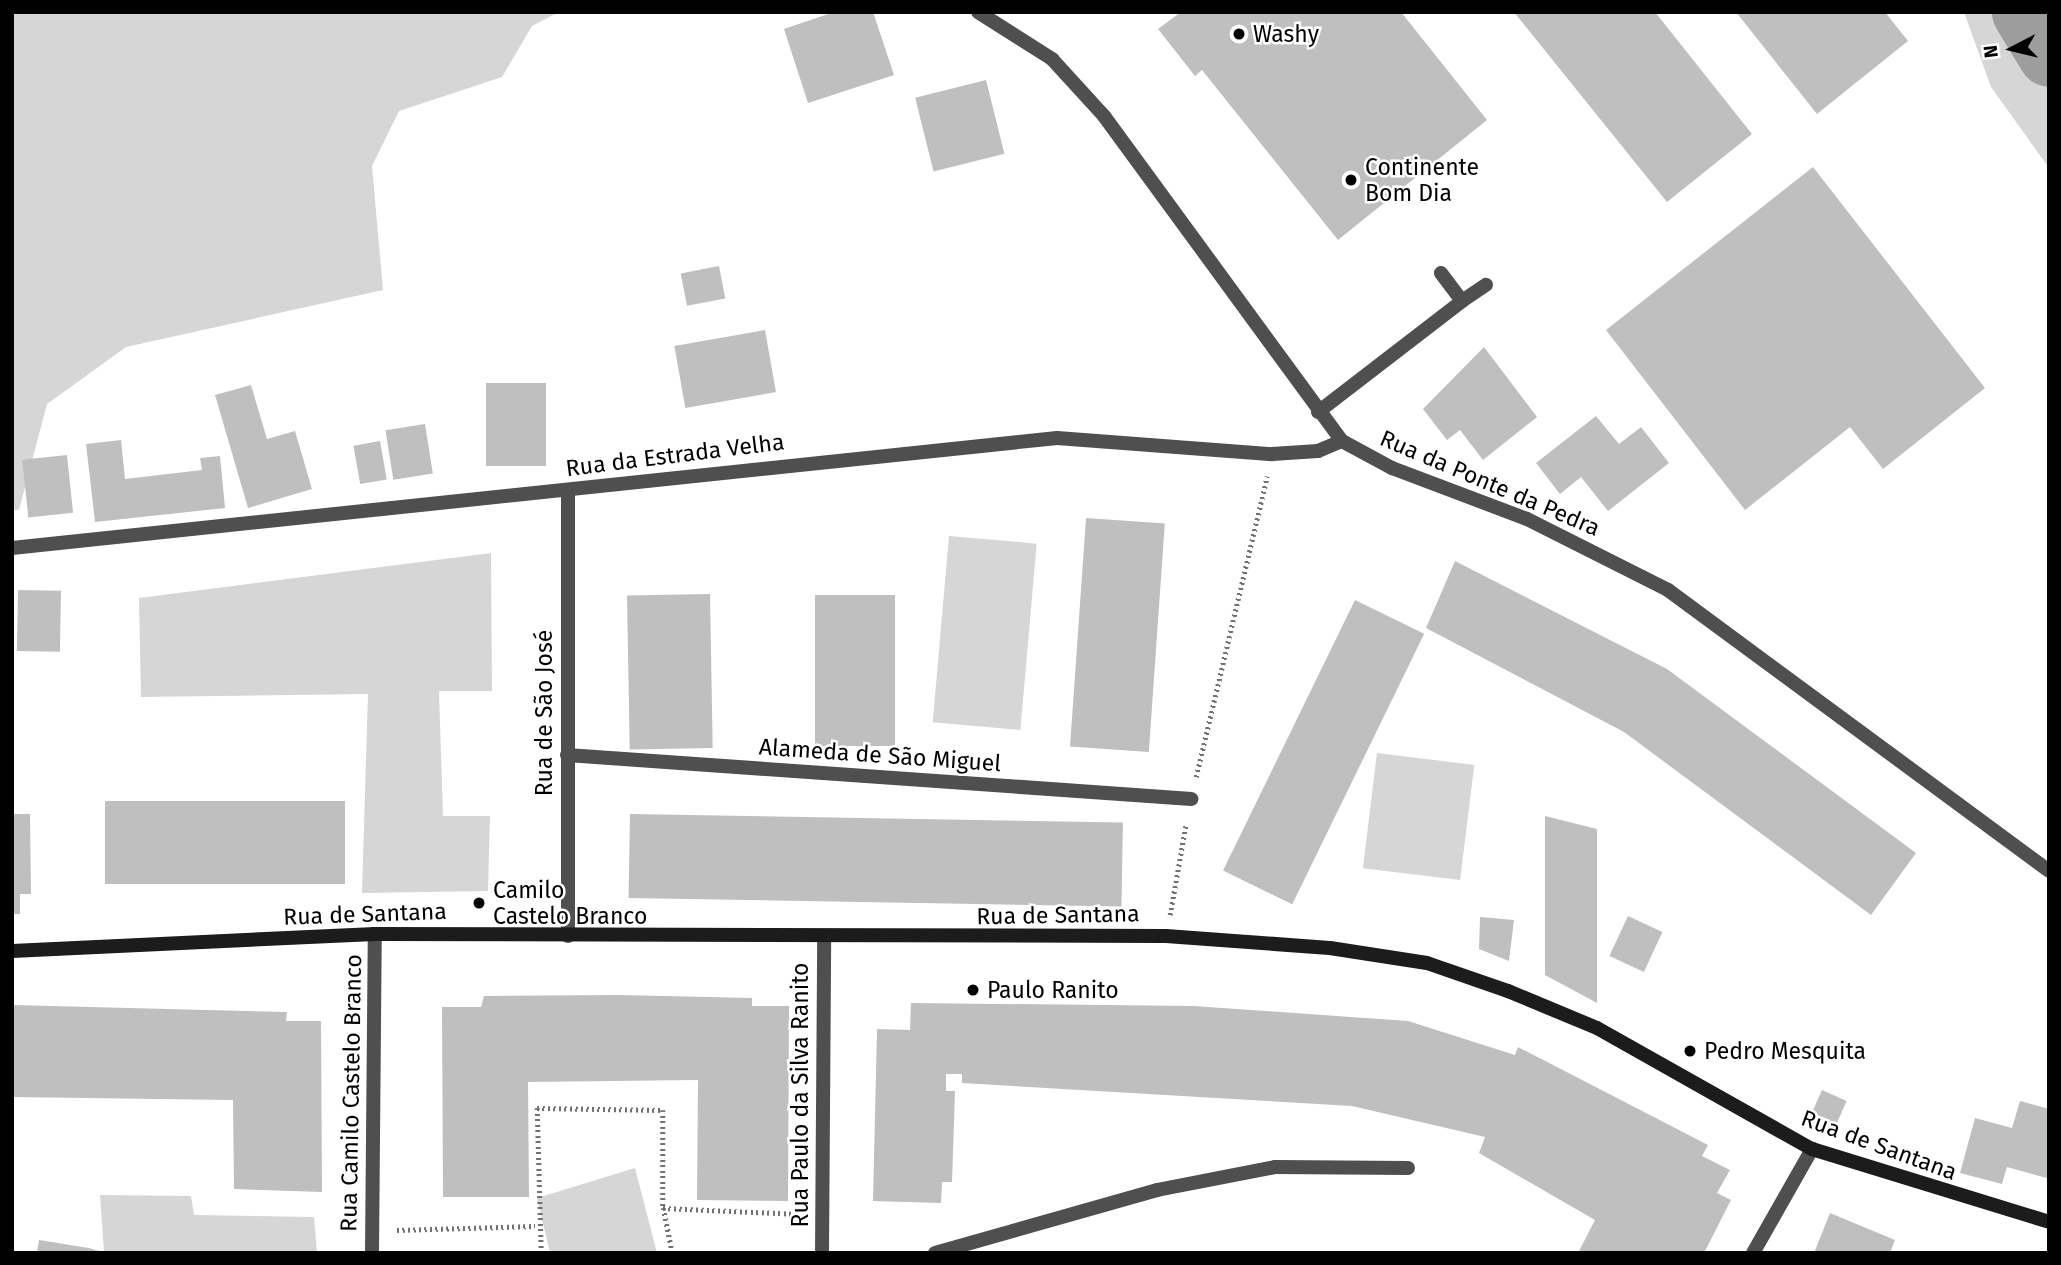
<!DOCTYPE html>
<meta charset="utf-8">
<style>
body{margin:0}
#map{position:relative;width:2061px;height:1265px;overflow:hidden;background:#fff;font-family:"Fira Sans",sans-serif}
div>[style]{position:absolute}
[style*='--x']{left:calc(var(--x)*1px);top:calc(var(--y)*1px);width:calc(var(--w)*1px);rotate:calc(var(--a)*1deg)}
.green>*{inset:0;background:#d6d6d6;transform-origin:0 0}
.river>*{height:63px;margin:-31.5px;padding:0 31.5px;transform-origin:31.5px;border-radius:31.5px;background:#9d9d9d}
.building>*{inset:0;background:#bfbfbf;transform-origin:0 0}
.path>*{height:4.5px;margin-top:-2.25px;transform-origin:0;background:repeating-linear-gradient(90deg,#717171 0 2px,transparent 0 5.5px)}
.service>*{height:14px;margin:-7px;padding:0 7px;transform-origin:7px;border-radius:7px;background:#4f4f4f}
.pedestrian>*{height:14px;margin:-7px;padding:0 7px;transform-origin:7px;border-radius:7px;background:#4f4f4f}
.minor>*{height:14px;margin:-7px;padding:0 7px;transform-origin:7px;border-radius:7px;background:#4f4f4f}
.tertiary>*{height:14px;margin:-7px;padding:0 7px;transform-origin:7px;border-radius:7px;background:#4f4f4f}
.secondary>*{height:14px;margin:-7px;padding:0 7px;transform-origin:7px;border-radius:7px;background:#1c1c1c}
.dots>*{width:19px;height:19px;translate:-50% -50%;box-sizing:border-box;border:4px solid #fff;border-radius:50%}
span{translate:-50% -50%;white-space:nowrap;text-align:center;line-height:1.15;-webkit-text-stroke:5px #fff;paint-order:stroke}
.poi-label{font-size:23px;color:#000}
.left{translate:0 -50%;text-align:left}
.street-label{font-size:23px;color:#000}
.frame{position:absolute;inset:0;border:14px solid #000;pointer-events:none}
.north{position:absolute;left:1977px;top:14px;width:70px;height:70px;-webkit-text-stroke:5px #fff;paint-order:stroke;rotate:263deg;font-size:19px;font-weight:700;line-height:28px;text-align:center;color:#000}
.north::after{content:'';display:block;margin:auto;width:24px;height:32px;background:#000;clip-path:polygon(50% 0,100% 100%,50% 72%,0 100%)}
</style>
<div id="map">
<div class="green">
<div style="clip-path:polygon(12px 12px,559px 12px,532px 26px,502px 77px,399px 111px,372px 166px,383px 290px,126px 347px,47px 404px,19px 510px,12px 510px)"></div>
<div style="clip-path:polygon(1964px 12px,2049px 12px,2049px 168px,1991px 87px)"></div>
<div style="left:949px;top:536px;width:88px;height:187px;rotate:5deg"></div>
<div style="clip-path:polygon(491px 553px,492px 691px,439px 691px,443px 816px,490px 816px,488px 891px,362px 893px,368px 694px,141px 697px,139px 598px)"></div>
<div style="left:1377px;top:753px;width:98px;height:116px;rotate:7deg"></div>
<div style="clip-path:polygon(635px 1168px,657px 1253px,550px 1253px,537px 1198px)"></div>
<div style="clip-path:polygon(100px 1195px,191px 1196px,194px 1215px,314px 1217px,317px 1253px,104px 1252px)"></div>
</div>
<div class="river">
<div style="--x:2023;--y:12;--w:50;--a:58.8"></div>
</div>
<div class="building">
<div style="clip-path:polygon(834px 12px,873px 12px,894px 75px,808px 103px,784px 29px)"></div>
<div style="clip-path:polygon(1181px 12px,1401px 12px,1487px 120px,1338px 240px,1202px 70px,1195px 76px,1158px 29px)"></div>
<div style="clip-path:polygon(1514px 12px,1655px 12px,1752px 134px,1667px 202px)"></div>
<div style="clip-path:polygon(1736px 12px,1885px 12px,1908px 41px,1817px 114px)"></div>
<div style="left:986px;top:80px;width:76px;height:73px;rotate:76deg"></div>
<div style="clip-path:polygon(1813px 167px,1985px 388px,1883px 469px,1850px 427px,1745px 510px,1606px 330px)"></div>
<div style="left:719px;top:266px;width:33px;height:39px;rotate:79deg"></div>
<div style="left:765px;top:330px;width:63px;height:92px;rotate:80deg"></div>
<div style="clip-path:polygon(1484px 347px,1537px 417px,1483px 460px,1460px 430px,1447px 440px,1423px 409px)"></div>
<div style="left:546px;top:383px;width:83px;height:60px;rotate:90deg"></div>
<div style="clip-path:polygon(251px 385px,267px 439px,295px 431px,312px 489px,248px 508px,215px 395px)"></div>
<div style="clip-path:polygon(1596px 416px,1619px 444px,1641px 427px,1669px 463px,1608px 511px,1581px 477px,1560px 494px,1536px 463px)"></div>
<div style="left:425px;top:424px;width:50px;height:40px;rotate:81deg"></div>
<div style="clip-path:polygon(121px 440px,125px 479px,202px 470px,200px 458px,220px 456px,225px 508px,95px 522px,86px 444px)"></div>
<div style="left:380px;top:441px;width:39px;height:27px;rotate:80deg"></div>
<div style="left:67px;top:455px;width:58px;height:45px;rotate:84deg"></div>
<div style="left:1086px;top:518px;width:79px;height:229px;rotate:4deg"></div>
<div style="clip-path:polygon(1455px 561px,1667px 669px,1916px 853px,1871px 915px,1624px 732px,1426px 628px)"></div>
<div style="left:18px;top:590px;width:43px;height:61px;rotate:1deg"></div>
<div style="left:710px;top:594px;width:154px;height:83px;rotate:89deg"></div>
<div style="left:815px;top:595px;width:80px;height:151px"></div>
<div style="left:1355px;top:600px;width:77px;height:301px;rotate:26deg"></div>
<div style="left:345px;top:801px;width:83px;height:240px;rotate:90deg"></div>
<div style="clip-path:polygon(12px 814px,30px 814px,31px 894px,20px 894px,20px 914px,12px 914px)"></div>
<div style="left:630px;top:814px;width:493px;height:84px;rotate:1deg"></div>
<div style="clip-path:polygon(1545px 816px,1597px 829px,1597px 1003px,1545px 975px)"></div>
<div style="left:1628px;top:916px;width:38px;height:44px;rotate:25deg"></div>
<div style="clip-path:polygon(1480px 917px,1514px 920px,1509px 961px,1479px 949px)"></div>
<div style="clip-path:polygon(619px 995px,752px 998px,752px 1006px,789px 1006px,788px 1201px,697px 1200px,698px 1080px,528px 1082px,529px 1197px,443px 1197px,442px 1007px,481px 1007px,484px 996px)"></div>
<div style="clip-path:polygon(911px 1003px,1194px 1006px,1408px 1021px,1515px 1055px,1518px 1047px,1708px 1145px,1702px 1156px,1730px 1170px,1717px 1193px,1731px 1200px,1704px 1253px,1578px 1253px,1595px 1220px,1479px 1153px,1485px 1137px,1352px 1106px,962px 1083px,962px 1074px,946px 1074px,946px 1091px,955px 1091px,952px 1182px,942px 1182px,941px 1203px,873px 1201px,877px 1029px,910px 1030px)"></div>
<div style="clip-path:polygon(12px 1005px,287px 1012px,286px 1021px,321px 1021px,322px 1192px,234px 1189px,233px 1100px,12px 1097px)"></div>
<div style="left:1822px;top:1090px;width:27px;height:35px;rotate:24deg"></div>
<div style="clip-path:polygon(2020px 1101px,2049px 1109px,2047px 1178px,2007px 1167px,2002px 1184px,1960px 1173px,1975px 1118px,2012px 1128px)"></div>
<div style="clip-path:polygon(1830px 1213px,1895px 1240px,1890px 1253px,1814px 1253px)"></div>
<div style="clip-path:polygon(39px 1240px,89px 1248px,106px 1253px,37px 1253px)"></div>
</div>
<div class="path">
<div style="--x:1196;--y:777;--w:309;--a:-76.7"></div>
<div style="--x:1170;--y:915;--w:93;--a:-80.1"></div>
<div style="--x:397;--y:1230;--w:138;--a:-1.7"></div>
<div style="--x:541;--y:1253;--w:145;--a:-91.6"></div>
<div style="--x:537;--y:1108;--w:126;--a:0.9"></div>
<div style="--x:663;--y:1110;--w:98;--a:90"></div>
<div style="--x:672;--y:1253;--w:46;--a:-101.3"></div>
<div style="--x:663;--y:1208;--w:135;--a:2.5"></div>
</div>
<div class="service">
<div style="--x:1462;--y:301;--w:29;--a:-34"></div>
<div style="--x:1318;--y:412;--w:182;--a:-37.6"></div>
<div style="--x:1462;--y:301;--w:35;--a:-127"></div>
</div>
<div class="pedestrian">
<div style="--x:567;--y:755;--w:626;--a:4.03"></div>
</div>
<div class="minor">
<div style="--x:568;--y:490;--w:446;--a:90"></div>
<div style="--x:12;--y:548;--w:1051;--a:-6.01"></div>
<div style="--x:1057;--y:438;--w:216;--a:4.3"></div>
<div style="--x:1272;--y:454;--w:46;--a:-3.7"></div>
<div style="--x:1318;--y:451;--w:26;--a:-23"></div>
<div style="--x:372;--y:1253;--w:319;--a:-89.5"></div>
<div style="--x:822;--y:1253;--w:315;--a:-89.6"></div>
<div style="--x:935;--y:1253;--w:231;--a:-15.8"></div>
<div style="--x:1157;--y:1190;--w:120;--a:-11"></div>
<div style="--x:1275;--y:1167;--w:133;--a:0.4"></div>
<div style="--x:1753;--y:1253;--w:120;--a:-60.4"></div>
</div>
<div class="tertiary">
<div style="--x:978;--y:12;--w:88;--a:32.4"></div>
<div style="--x:1052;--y:59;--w:77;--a:47.6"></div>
<div style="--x:1104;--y:116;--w:403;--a:53.8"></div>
<div style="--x:1342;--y:441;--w:57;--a:28.4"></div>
<div style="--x:1392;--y:468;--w:144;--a:20.7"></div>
<div style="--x:1527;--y:519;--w:158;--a:26.7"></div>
<div style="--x:1668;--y:590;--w:473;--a:36.4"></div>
</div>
<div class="secondary">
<div style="--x:12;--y:951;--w:363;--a:-2.7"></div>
<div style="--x:375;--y:934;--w:791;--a:0.14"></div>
<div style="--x:1166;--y:936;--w:164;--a:4.2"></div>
<div style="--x:1330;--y:948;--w:98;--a:8.8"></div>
<div style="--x:1427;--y:963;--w:86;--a:19.1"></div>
<div style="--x:1508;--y:991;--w:96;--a:22.6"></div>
<div style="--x:1597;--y:1028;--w:247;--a:29.4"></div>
<div style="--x:1812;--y:1149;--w:248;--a:17.1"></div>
</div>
<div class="dots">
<div style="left:1239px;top:34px;background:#000"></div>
<div style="left:1351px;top:180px;background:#000"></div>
<div style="left:479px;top:903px;background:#000"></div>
<div style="left:973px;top:990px;background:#000"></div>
<div style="left:1690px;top:1051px;background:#000"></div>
</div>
<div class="poi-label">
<span class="left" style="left:1253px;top:34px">Washy</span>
<span class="left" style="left:1365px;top:180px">Continente<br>Bom Dia</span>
<span class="left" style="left:493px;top:903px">Camilo<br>Castelo Branco</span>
<span class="left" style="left:987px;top:990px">Paulo Ranito</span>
<span class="left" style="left:1704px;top:1051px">Pedro Mesquita</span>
</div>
<div class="street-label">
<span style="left:675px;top:455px;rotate:-7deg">Rua da Estrada Velha</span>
<span style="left:1490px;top:483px;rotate:23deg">Rua da Ponte da Pedra</span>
<span style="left:544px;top:713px;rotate:-90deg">Rua de São José</span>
<span style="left:880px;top:755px;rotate:4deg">Alameda de São Miguel</span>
<span style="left:365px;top:914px;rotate:-2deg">Rua de Santana</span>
<span style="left:1058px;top:915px;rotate:-1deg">Rua de Santana</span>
<span style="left:351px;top:1093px;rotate:-89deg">Rua Camilo Castelo Branco</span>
<span style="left:800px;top:1095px;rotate:-90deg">Rua Paulo da Silva Ranito</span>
<span style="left:1879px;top:1145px;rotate:20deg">Rua de Santana</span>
</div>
<div class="frame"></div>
<div class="north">N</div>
</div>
